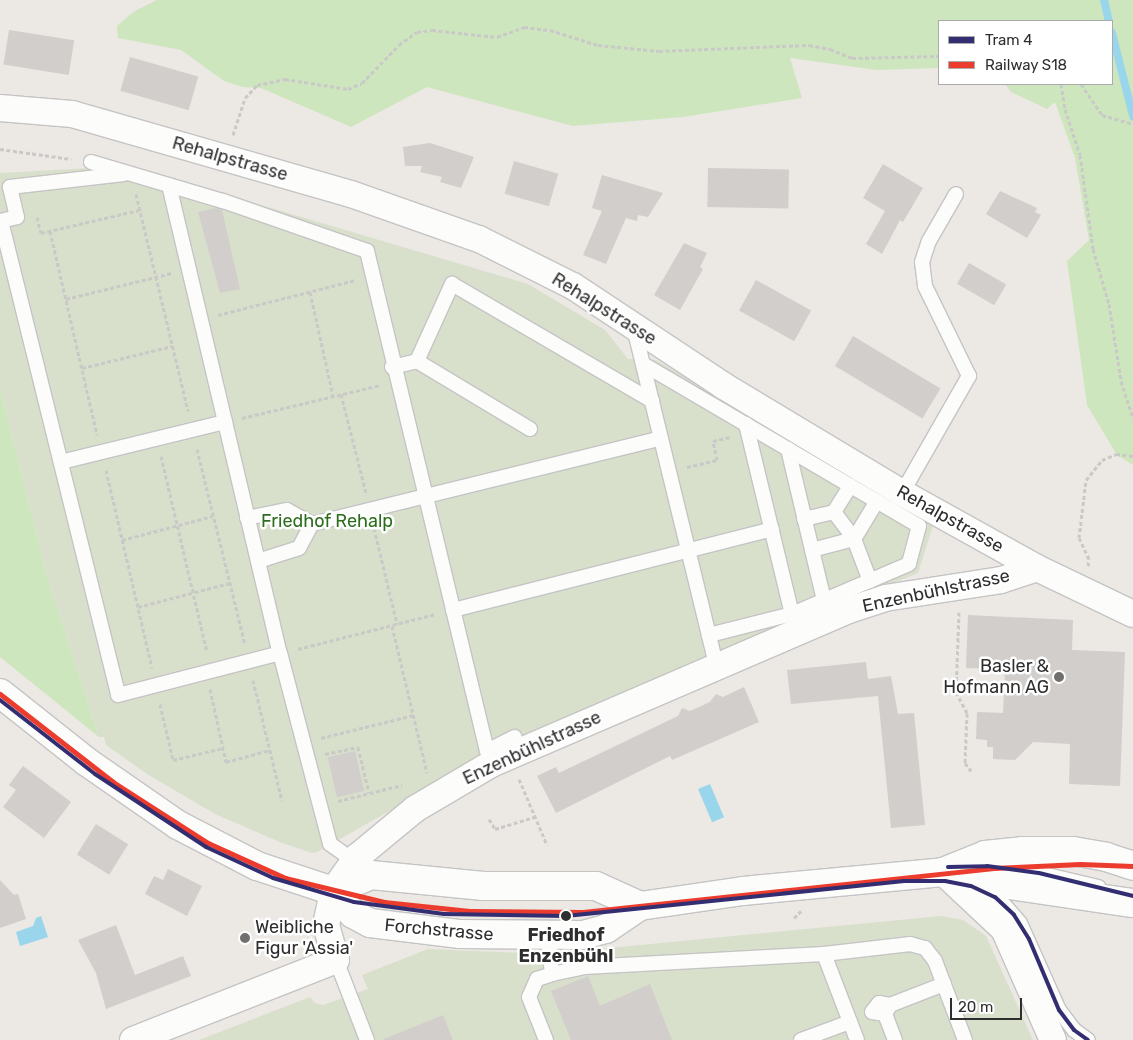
<!DOCTYPE html>
<meta charset="utf-8">
<style>
body{margin:0}
#map{position:relative;width:1133px;height:1040px;overflow:hidden;background:#ece8e4;font-family:Rubik,sans-serif}
div>[style]{position:absolute}
[style*='--x']{left:calc(var(--x)*1px);top:calc(var(--y)*1px);width:calc(var(--w)*1px);rotate:calc(var(--a)*1deg)}
.green>*{inset:0;background:#cee6be}
.cemetery>*{inset:0;background:#d8e0cc}
.water>*{inset:0;background:#99d6ec;transform-origin:0 0}
.stream>*{height:8px;margin:-4px;padding:0 4px;transform-origin:4px;border-radius:4px;background:#99d6ec}
.building>*{inset:0;background:#d1cecb;transform-origin:0 0}
.path>*{height:3px;margin-top:-1.5px;transform-origin:0;background:repeating-linear-gradient(90deg,#c9c9c8 0 4px,transparent 0 6.5px)}
.roads{filter:drop-shadow(1px 0 #c5c4c5) drop-shadow(-1px 0 #c5c4c5) drop-shadow(0 1px #c5c4c5) drop-shadow(0 -1px #c5c4c5)}
.lane>*{height:14px;margin:-7px;padding:0 7px;transform-origin:7px;border-radius:7px;background:#fcfcfb}
.street>*{height:26px;margin:-13px;padding:0 13px;transform-origin:13px;border-radius:13px;background:#fcfcfb}
.secondary>*{height:28px;margin:-14px;padding:0 14px;transform-origin:14px;border-radius:14px;background:#fcfcfb}
.rail-1>*{height:5px;margin:-2.5px;padding:0 2.5px;transform-origin:2.5px;border-radius:2.5px;background:#eb3c2e}
.tram-1>*{height:4px;margin:-2px;padding:0 2px;transform-origin:2px;border-radius:2px;background:#322e71}
.dots>*{width:14px;height:14px;translate:-50% -50%;box-sizing:border-box;border:2px solid #fff;border-radius:50%}
span{translate:-50% -50%;white-space:nowrap;text-align:center;line-height:1.15;-webkit-text-stroke:5px #fff;paint-order:stroke}
.street-label{font-size:18px;color:#2e2e2e}
.park-label{font-size:18px;color:#2c6e1b}
.poi-label{font-size:18px;color:#2e2e2e}
.right{translate:-100% -50%;text-align:right}
.left{translate:0 -50%;text-align:left}
.stop-label{font-size:18px;color:#2e2e2e;font-weight:700}
.legend{position:absolute;left:938px;top:20px;width:175px;height:65px;box-sizing:border-box;background:#fff;border:1px solid #ababab;margin:0;padding:6px 9px;list-style:none;font-size:15px;color:#2e2e2e}
.legend li{display:flex;align-items:center;gap:10px;height:25px}
.legend b{width:25px;border:1px solid #ababab}
.scale{position:absolute;left:950px;top:998px;width:72px;height:22px;box-sizing:border-box;border:2px solid #2e2e2e;border-top:0;padding-left:6px;font-size:15px;line-height:18px;white-space:nowrap;color:#2e2e2e;-webkit-text-stroke:4px #fff;paint-order:stroke}
</style>
<div id="map">
<div class="green">
<div style="clip-path:polygon(157px 0,1133px 0,1133px 465px,1117px 455px,1087px 405px,1067px 261px,1089px 240px,1075px 158px,1055px 102px,1047px 109px,1011px 92px,1005px 84px,1112px 84px,1112px 21px,939px 21px,939px 68px,877px 70px,790px 58px,802px 98px,683px 117px,573px 126px,427px 87px,351px 127px,261px 88px,242px 87px,224px 81px,181px 50px,118px 38px,117px 26px,133px 12px)"></div>
<div style="clip-path:polygon(0 387px,47px 576px,99px 737px,0 657px)"></div>
</div>
<div class="cemetery">
<div style="clip-path:polygon(92px 155px,528px 284px,605px 330px,628px 359px,656px 360px,934px 522px,918px 573px,714px 656px,488px 755px,317px 852px,312px 853px,282px 843px,215px 814px,147px 774px,106px 745px,104px 737px,99px 737px,47px 576px,0 387px,0 173px,90px 168px)"></div>
<div style="clip-path:polygon(941px 916px,963px 920px,986px 936px,1033px 1040px,199px 1040px,310px 997px,315px 1003px,323px 1005px,368px 989px,362px 975px,428px 949px,525px 953px,527px 956px)"></div>
</div>
<div class="water">
<div style="left:710px;top:784px;width:36px;height:13px;rotate:67deg"></div>
<div style="clip-path:polygon(41px 916px,48px 937px,20px 946px,16px 932px,33px 926px,36px 918px)"></div>
</div>
<div class="stream">
<div style="--x:1104;--y:0;--w:22;--a:77"></div>
<div style="--x:1112;--y:33;--w:86;--a:75.8"></div>
</div>
<div class="building">
<div style="left:9px;top:30px;width:66px;height:35px;rotate:9deg"></div>
<div style="left:130px;top:57px;width:71px;height:35px;rotate:16deg"></div>
<div style="clip-path:polygon(430px 143px,474px 157px,461px 188px,440px 182px,442px 177px,420px 172px,422px 166px,405px 166px,403px 147px)"></div>
<div style="left:514px;top:161px;width:46px;height:34px;rotate:16deg"></div>
<div style="clip-path:polygon(883px 164px,923px 188px,903px 222px,900px 220px,882px 254px,866px 244px,885px 211px,863px 198px)"></div>
<div style="left:708px;top:168px;width:81px;height:39px;rotate:1deg"></div>
<div style="clip-path:polygon(602px 175px,663px 193px,648px 217px,638px 215px,637px 221px,626px 218px,606px 264px,583px 255px,602px 211px,592px 208px)"></div>
<div style="clip-path:polygon(1000px 191px,1037px 208px,1035px 212px,1041px 215px,1027px 238px,986px 214px)"></div>
<div style="clip-path:polygon(216px 208px,222px 210px,240px 289px,220px 293px,198px 212px)"></div>
<div style="clip-path:polygon(684px 243px,707px 253px,700px 267px,703px 269px,680px 310px,654px 295px)"></div>
<div style="left:969px;top:263px;width:43px;height:24px;rotate:30deg"></div>
<div style="left:756px;top:280px;width:63px;height:35px;rotate:29deg"></div>
<div style="left:853px;top:336px;width:102px;height:35px;rotate:31deg"></div>
<div style="clip-path:polygon(968px 615px,1073px 620px,1072px 650px,1125px 652px,1120px 786px,1069px 784px,1070px 744px,1033px 742px,1015px 760px,993px 759px,993px 747px,987px 747px,987px 740px,976px 739px,977px 712px,1003px 713px,1005px 669px,966px 668px)"></div>
<div style="clip-path:polygon(866px 662px,868px 679px,891px 676px,898px 714px,914px 713px,925px 825px,891px 828px,878px 696px,791px 704px,787px 670px)"></div>
<div style="clip-path:polygon(744px 687px,759px 722px,672px 760px,670px 756px,556px 813px,537px 776px,556px 767px,559px 773px,678px 716px,682px 708px,690px 711px,710px 702px,716px 694px,723px 697px)"></div>
<div style="left:355px;top:751px;width:41px;height:28px;rotate:77deg"></div>
<div style="clip-path:polygon(23px 766px,71px 802px,44px 838px,3px 807px,16px 790px,9px 785px)"></div>
<div style="left:96px;top:824px;width:38px;height:36px;rotate:32deg"></div>
<div style="clip-path:polygon(168px 869px,202px 886px,187px 916px,145px 894px,154px 876px,163px 880px)"></div>
<div style="clip-path:polygon(0 880px,14px 895px,18px 894px,26px 919px,0 928px)"></div>
<div style="clip-path:polygon(116px 925px,135px 975px,183px 956px,191px 976px,106px 1009px,96px 973px,78px 940px)"></div>
<div style="clip-path:polygon(588px 976px,600px 1006px,650px 984px,672px 1040px,571px 1040px,551px 991px)"></div>
<div style="clip-path:polygon(443px 1015px,453px 1040px,384px 1040px,384px 1039px)"></div>
</div>
<div class="path">
<div style="--x:1061;--y:84;--w:25;--a:81"></div>
<div style="--x:1065;--y:109;--w:48;--a:71.9"></div>
<div style="--x:1080;--y:155;--w:95;--a:82.1"></div>
<div style="--x:1093;--y:249;--w:57;--a:73.8"></div>
<div style="--x:1109;--y:304;--w:78;--a:81.1"></div>
<div style="--x:1121;--y:381;--w:40;--a:72"></div>
<div style="--x:1081;--y:84;--w:37;--a:56"></div>
<div style="--x:1102;--y:115;--w:32;--a:16"></div>
<div style="--x:233;--y:135;--w:39;--a:-72"></div>
<div style="--x:245;--y:98;--w:18;--a:-47"></div>
<div style="--x:257;--y:85;--w:29;--a:-12"></div>
<div style="--x:285;--y:79;--w:64;--a:9"></div>
<div style="--x:348;--y:89;--w:15;--a:-23"></div>
<div style="--x:362;--y:83;--w:53;--a:-45.8"></div>
<div style="--x:399;--y:45;--w:22;--a:-36"></div>
<div style="--x:417;--y:32;--w:15;--a:-8"></div>
<div style="--x:432;--y:30;--w:65;--a:6.1"></div>
<div style="--x:497;--y:37;--w:29;--a:-20"></div>
<div style="--x:524;--y:27;--w:26;--a:7"></div>
<div style="--x:550;--y:30;--w:50;--a:17.4"></div>
<div style="--x:598;--y:45;--w:61;--a:5.6"></div>
<div style="--x:659;--y:51;--w:150;--a:-2.3"></div>
<div style="--x:809;--y:45;--w:21;--a:11"></div>
<div style="--x:830;--y:49;--w:24;--a:22"></div>
<div style="--x:852;--y:58;--w:87;--a:-1.3"></div>
<div style="--x:0;--y:149;--w:72;--a:8"></div>
<div style="--x:136;--y:194;--w:223;--a:76.5"></div>
<div style="--x:37;--y:217;--w:16;--a:76"></div>
<div style="--x:41;--y:233;--w:101;--a:-13.2"></div>
<div style="--x:50;--y:231;--w:209;--a:77"></div>
<div style="--x:310;--y:292;--w:107;--a:77.5"></div>
<div style="--x:66;--y:299;--w:109;--a:-13.8"></div>
<div style="--x:218;--y:315;--w:141;--a:-14.3"></div>
<div style="--x:82;--y:368;--w:93;--a:-13.7"></div>
<div style="--x:341;--y:394;--w:102;--a:75.8"></div>
<div style="--x:242;--y:418;--w:142;--a:-13.4"></div>
<div style="--x:197;--y:449;--w:201;--a:76.2"></div>
<div style="--x:161;--y:456;--w:201;--a:76.8"></div>
<div style="--x:687;--y:467;--w:31;--a:-13"></div>
<div style="--x:717;--y:460;--w:19;--a:-102"></div>
<div style="--x:713;--y:441;--w:17;--a:-13"></div>
<div style="--x:106;--y:470;--w:203;--a:76.9"></div>
<div style="--x:374;--y:528;--w:99;--a:76.5"></div>
<div style="--x:122;--y:540;--w:94;--a:-14.8"></div>
<div style="--x:1088;--y:566;--w:7;--a:-82"></div>
<div style="--x:1089;--y:559;--w:23;--a:-115"></div>
<div style="--x:1079;--y:538;--w:58;--a:-83.1"></div>
<div style="--x:1086;--y:480;--w:26;--a:-51"></div>
<div style="--x:1102;--y:460;--w:15;--a:-23"></div>
<div style="--x:1116;--y:454;--w:17;--a:7"></div>
<div style="--x:138;--y:607;--w:95;--a:-14.6"></div>
<div style="--x:959;--y:612;--w:80;--a:92.1"></div>
<div style="--x:956;--y:692;--w:24;--a:62"></div>
<div style="--x:967;--y:713;--w:50;--a:92.3"></div>
<div style="--x:965;--y:763;--w:10;--a:53"></div>
<div style="--x:392;--y:626;--w:151;--a:76.6"></div>
<div style="--x:298;--y:649;--w:141;--a:-14.3"></div>
<div style="--x:253;--y:680;--w:124;--a:76.5"></div>
<div style="--x:210;--y:689;--w:75;--a:77.6"></div>
<div style="--x:226;--y:762;--w:46;--a:-15.3"></div>
<div style="--x:160;--y:704;--w:57;--a:76.9"></div>
<div style="--x:173;--y:760;--w:51;--a:-13.5"></div>
<div style="--x:321;--y:738;--w:96;--a:-13.9"></div>
<div style="--x:325;--y:754;--w:34;--a:-12"></div>
<div style="--x:358;--y:747;--w:47;--a:76.6"></div>
<div style="--x:519;--y:779;--w:72;--a:67"></div>
<div style="--x:338;--y:801;--w:66;--a:-14"></div>
<div style="--x:489;--y:819;--w:12;--a:59"></div>
<div style="--x:495;--y:829;--w:41;--a:-17.1"></div>
<div style="--x:794;--y:918;--w:10;--a:-45"></div>
</div>
<div class="roads">
<div class="lane">
<div style="--x:91;--y:162;--w:138;--a:16.5"></div>
<div style="--x:223;--y:201;--w:152;--a:19.1"></div>
<div style="--x:367;--y:251;--w:514;--a:76.5"></div>
<div style="--x:487;--y:751;--w:31;--a:-27"></div>
<div style="--x:124;--y:174;--w:115;--a:173.5"></div>
<div style="--x:10;--y:187;--w:31;--a:77"></div>
<div style="--x:17;--y:217;--w:16;--a:166"></div>
<div style="--x:1;--y:221;--w:488;--a:76.1"></div>
<div style="--x:118;--y:695;--w:167;--a:-14.5"></div>
<div style="--x:169;--y:185;--w:481;--a:76.7"></div>
<div style="--x:280;--y:653;--w:197;--a:75.3"></div>
<div style="--x:330;--y:844;--w:29;--a:35"></div>
<div style="--x:634;--y:328;--w:346;--a:76.3"></div>
<div style="--x:643;--y:364;--w:320;--a:30.4"></div>
<div style="--x:919;--y:526;--w:39;--a:105"></div>
<div style="--x:909;--y:564;--w:127;--a:156.9"></div>
<div style="--x:792;--y:614;--w:86;--a:165.8"></div>
<div style="--x:392;--y:367;--w:26;--a:-13"></div>
<div style="--x:746;--y:424;--w:195;--a:76.4"></div>
<div style="--x:530;--y:429;--w:132;--a:-149"></div>
<div style="--x:417;--y:361;--w:85;--a:-65.6"></div>
<div style="--x:452;--y:284;--w:232;--a:30.3"></div>
<div style="--x:788;--y:449;--w:155;--a:76.6"></div>
<div style="--x:61;--y:462;--w:169;--a:-13.7"></div>
<div style="--x:902;--y:493;--w:135;--a:-60.2"></div>
<div style="--x:969;--y:376;--w:100;--a:-116.1"></div>
<div style="--x:925;--y:286;--w:24;--a:-97"></div>
<div style="--x:922;--y:262;--w:22;--a:-72"></div>
<div style="--x:929;--y:241;--w:54;--a:-60.1"></div>
<div style="--x:834;--y:512;--w:34;--a:53"></div>
<div style="--x:854;--y:539;--w:45;--a:69.1"></div>
<div style="--x:247;--y:518;--w:41;--a:-11.3"></div>
<div style="--x:287;--y:510;--w:29;--a:29"></div>
<div style="--x:312;--y:524;--w:359;--a:-13.8"></div>
<div style="--x:804;--y:519;--w:31;--a:-13"></div>
<div style="--x:834;--y:512;--w:31;--a:-58"></div>
<div style="--x:812;--y:550;--w:43;--a:-14.7"></div>
<div style="--x:854;--y:539;--w:44;--a:-58.8"></div>
<div style="--x:258;--y:561;--w:43;--a:-17.6"></div>
<div style="--x:299;--y:548;--w:27;--a:-62"></div>
<div style="--x:453;--y:610;--w:329;--a:-14.2"></div>
<div style="--x:987;--y:871;--w:52;--a:2.2"></div>
<div style="--x:1039;--y:873;--w:61;--a:13.3"></div>
<div style="--x:976;--y:887;--w:27;--a:28"></div>
<div style="--x:1000;--y:900;--w:30;--a:49"></div>
<div style="--x:1020;--y:923;--w:95;--a:65.9"></div>
<div style="--x:1059;--y:1010;--w:25;--a:53"></div>
<div style="--x:1074;--y:1030;--w:17;--a:36"></div>
<div style="--x:824;--y:954;--w:92;--a:69"></div>
<div style="--x:336;--y:960;--w:86;--a:68.8"></div>
<div style="--x:552;--y:974;--w:34;--a:-12"></div>
<div style="--x:585;--y:967;--w:239;--a:-3.1"></div>
<div style="--x:824;--y:954;--w:87;--a:-6.6"></div>
<div style="--x:910;--y:944;--w:16;--a:15"></div>
<div style="--x:925;--y:948;--w:16;--a:52"></div>
<div style="--x:935;--y:961;--w:85;--a:69.2"></div>
<div style="--x:879;--y:1003;--w:11;--a:10"></div>
<div style="--x:890;--y:1005;--w:10;--a:119"></div>
<div style="--x:885;--y:1014;--w:13;--a:-171"></div>
<div style="--x:872;--y:1012;--w:11;--a:-52"></div>
<div style="--x:890;--y:1005;--w:58;--a:-21.3"></div>
<div style="--x:885;--y:1014;--w:28;--a:69"></div>
<div style="--x:546;--y:1040;--w:46;--a:-111.6"></div>
<div style="--x:529;--y:997;--w:20;--a:-66"></div>
<div style="--x:537;--y:979;--w:16;--a:-18"></div>
<div style="--x:552;--y:974;--w:38;--a:-96"></div>
<div style="--x:801;--y:1040;--w:52;--a:-20.2"></div>
</div>
<div class="street">
<div style="--x:0;--y:108;--w:72;--a:4.8"></div>
<div style="--x:72;--y:114;--w:290;--a:16"></div>
<div style="--x:351;--y:194;--w:136;--a:19.4"></div>
<div style="--x:479;--y:239;--w:105;--a:26.6"></div>
<div style="--x:573;--y:286;--w:181;--a:33.5"></div>
<div style="--x:724;--y:386;--w:208;--a:31"></div>
<div style="--x:902;--y:493;--w:154;--a:29.1"></div>
<div style="--x:1037;--y:568;--w:106;--a:25.6"></div>
<div style="--x:943;--y:872;--w:83;--a:43.1"></div>
<div style="--x:1004;--y:929;--w:121;--a:66.2"></div>
<div style="--x:133;--y:1040;--w:218;--a:-21.5"></div>
<div style="--x:336;--y:960;--w:36;--a:-106"></div>
<div style="--x:326;--y:925;--w:35;--a:-78"></div>
<div style="--x:333;--y:891;--w:42;--a:-54.8"></div>
<div style="--x:357;--y:857;--w:75;--a:-39.6"></div>
<div style="--x:415;--y:809;--w:88;--a:-30.6"></div>
<div style="--x:491;--y:764;--w:390;--a:-23.3"></div>
<div style="--x:849;--y:610;--w:38;--a:-18"></div>
<div style="--x:885;--y:598;--w:117;--a:-8.8"></div>
<div style="--x:1001;--y:580;--w:38;--a:-18"></div>
</div>
<div class="secondary">
<div style="--x:0;--y:693;--w:111;--a:38.4"></div>
<div style="--x:87;--y:762;--w:111;--a:34.7"></div>
<div style="--x:178;--y:825;--w:89;--a:27.4"></div>
<div style="--x:257;--y:866;--w:80;--a:18.2"></div>
<div style="--x:333;--y:891;--w:30;--a:49"></div>
<div style="--x:353;--y:914;--w:19;--a:28"></div>
<div style="--x:370;--y:923;--w:91;--a:7"></div>
<div style="--x:460;--y:934;--w:123;--a:0.5"></div>
<div style="--x:583;--y:935;--w:24;--a:-15"></div>
<div style="--x:606;--y:929;--w:41;--a:-34.1"></div>
<div style="--x:640;--y:906;--w:104;--a:-8.3"></div>
<div style="--x:743;--y:891;--w:201;--a:-5.4"></div>
<div style="--x:943;--y:872;--w:67;--a:11.1"></div>
<div style="--x:1009;--y:885;--w:125;--a:8.3"></div>
<div style="--x:943;--y:872;--w:45;--a:-22"></div>
<div style="--x:985;--y:855;--w:37;--a:-6"></div>
<div style="--x:1022;--y:851;--w:51;--a:0"></div>
<div style="--x:1073;--y:851;--w:34;--a:10"></div>
<div style="--x:1106;--y:857;--w:28;--a:18"></div>
<div style="--x:333;--y:891;--w:41;--a:-22.8"></div>
<div style="--x:371;--y:875;--w:113;--a:5.6"></div>
<div style="--x:483;--y:886;--w:113;--a:0"></div>
<div style="--x:596;--y:886;--w:48;--a:24.4"></div>
</div>
</div>
<div class="rail-1">
<div style="--x:0;--y:694;--w:143;--a:37.9"></div>
<div style="--x:113;--y:782;--w:113;--a:32.7"></div>
<div style="--x:208;--y:843;--w:85;--a:24.4"></div>
<div style="--x:285;--y:878;--w:102;--a:13.6"></div>
<div style="--x:384;--y:902;--w:86;--a:6"></div>
<div style="--x:470;--y:911;--w:113;--a:0.5"></div>
<div style="--x:583;--y:912;--w:413;--a:-6.1"></div>
<div style="--x:994;--y:868;--w:86;--a:-2.7"></div>
<div style="--x:1080;--y:864;--w:53;--a:2.2"></div>
</div>
<div class="tram-1">
<div style="--x:0;--y:700;--w:120;--a:37.9"></div>
<div style="--x:95;--y:774;--w:133;--a:33.3"></div>
<div style="--x:206;--y:847;--w:74;--a:24.8"></div>
<div style="--x:273;--y:878;--w:84;--a:16.5"></div>
<div style="--x:354;--y:902;--w:91;--a:7.6"></div>
<div style="--x:444;--y:914;--w:122;--a:0.9"></div>
<div style="--x:566;--y:916;--w:340;--a:-5.9"></div>
<div style="--x:904;--y:881;--w:41;--a:0"></div>
<div style="--x:945;--y:881;--w:26;--a:11"></div>
<div style="--x:971;--y:886;--w:26;--a:25"></div>
<div style="--x:995;--y:897;--w:26;--a:43"></div>
<div style="--x:1014;--y:915;--w:28;--a:58"></div>
<div style="--x:1029;--y:939;--w:77;--a:67.1"></div>
<div style="--x:1059;--y:1010;--w:25;--a:53"></div>
<div style="--x:1074;--y:1030;--w:17;--a:36"></div>
<div style="--x:948;--y:867;--w:39;--a:-1"></div>
<div style="--x:987;--y:866;--w:52;--a:7.7"></div>
<div style="--x:1039;--y:873;--w:97;--a:13.7"></div>
</div>
<div class="dots">
<div style="left:1059px;top:677px;background:#706f6e"></div>
<div style="left:566px;top:916px;background:#2e2e2e"></div>
<div style="left:245px;top:938px;background:#706f6e"></div>
</div>
<div class="street-label">
<span style="left:230px;top:159px;rotate:16deg">Rehalpstrasse</span>
<span style="left:604px;top:309px;rotate:32deg">Rehalpstrasse</span>
<span style="left:950px;top:519px;rotate:29deg">Rehalpstrasse</span>
<span style="left:936px;top:591px;rotate:-12deg">Enzenbühlstrasse</span>
<span style="left:532px;top:748px;rotate:-25deg">Enzenbühlstrasse</span>
<span style="left:439px;top:930px;rotate:5deg">Forchstrasse</span>
</div>
<div class="park-label">
<span style="left:327px;top:521px">Friedhof Rehalp</span>
</div>
<div class="poi-label">
<span class="right" style="left:1049px;top:677px">Basler &amp;<br>Hofmann AG</span>
<span class="left" style="left:255px;top:938px">Weibliche<br>Figur 'Assia'</span>
</div>
<div class="stop-label">
<span style="left:566px;top:946px">Friedhof<br>Enzenbühl</span>
</div>
<ul class="legend">
<li><b style="height:6px;background:#322e71"></b>Tram 4</li>
<li><b style="height:6px;background:#eb3c2e"></b>Railway S18</li>
</ul>
<div class="scale">20 m</div>
</div>
